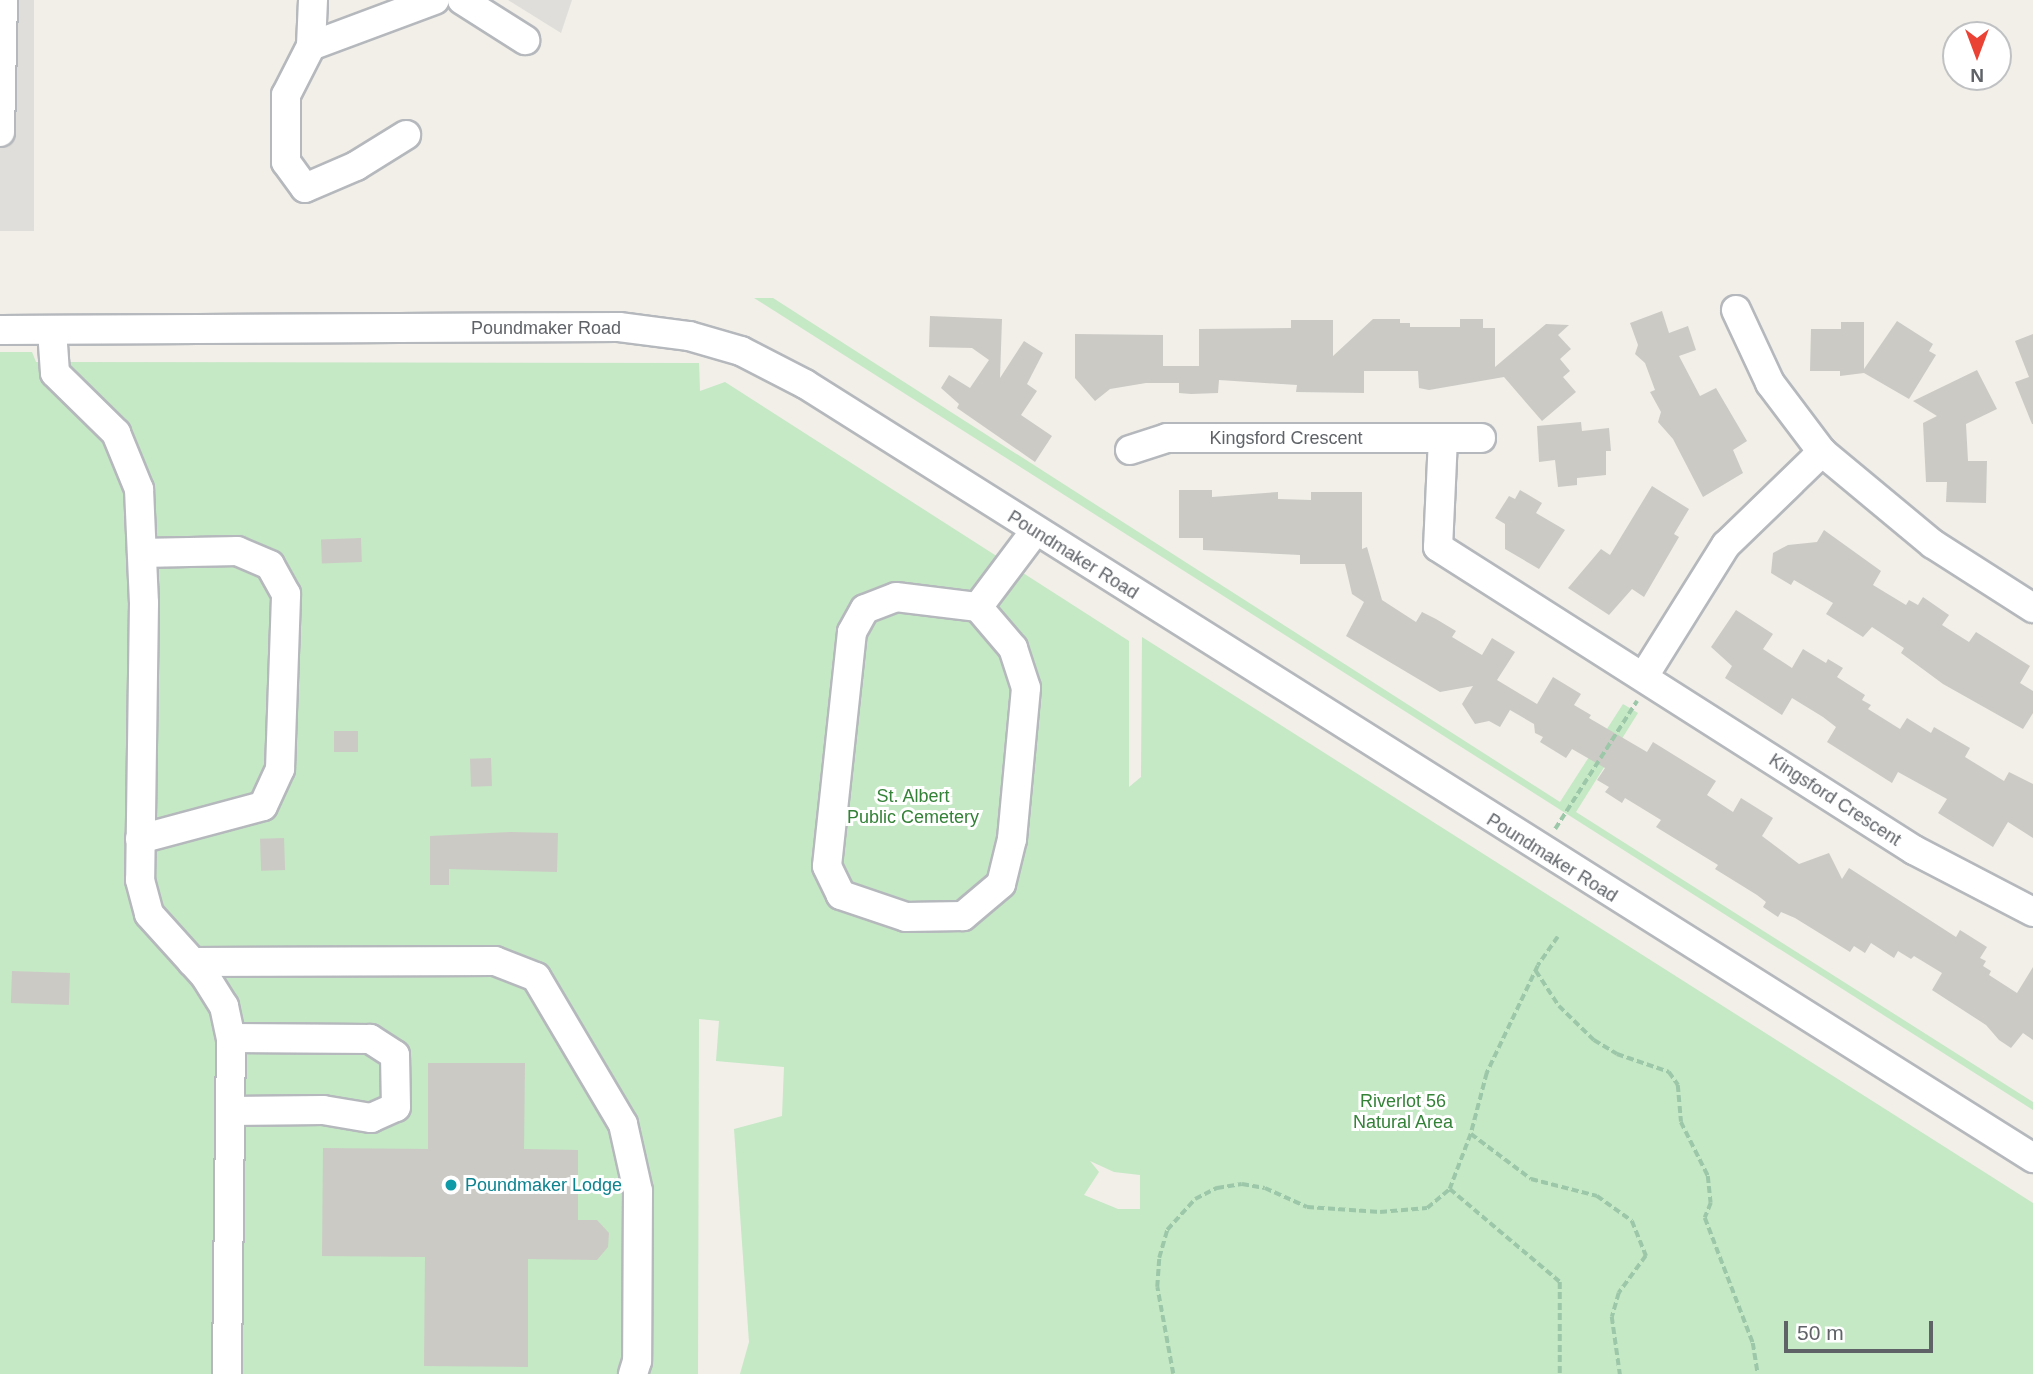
<!DOCTYPE html>
<style>
body{margin:0}
#map{position:relative;width:2033px;height:1374px;overflow:hidden;background:#f1efe8;font-family:Arial,sans-serif}
div>[style]{position:absolute}
[style*='--x']{left:calc(var(--x)*1px);top:calc(var(--y)*1px);width:calc(var(--w)*1px);rotate:calc(var(--a)*1deg)}
.industrial>*{inset:0;background:#e0deda;transform-origin:0 0}
.green>*{inset:0;background:#c5e8c5}
.building>*{inset:0;background:#cccac5;transform-origin:0 0}
.path>*{height:3.5px;margin-top:-1.75px;transform-origin:0;background:repeating-linear-gradient(90deg,#9cc7a9 0 7px,transparent 0 10.5px)}
.roads{filter:drop-shadow(2px 0 #b5b8bc) drop-shadow(-2px 0 #b5b8bc) drop-shadow(0 2px #b5b8bc) drop-shadow(0 -2px #b5b8bc)}
.minor>*{height:28px;margin:-14px;padding:0 14px;transform-origin:14px;border-radius:14px;background:#fff}
.dots>*{width:19px;height:19px;translate:-50% -50%;box-sizing:border-box;border:4px solid #fff;border-radius:50%}
span{translate:-50% -50%;white-space:nowrap;text-align:center;line-height:1.15;-webkit-text-stroke:6px #fff;paint-order:stroke}
.street-label{font-size:18px;color:#5f6368}
.park-label{font-size:18px;color:#348238}
.culture-label{font-size:18px;color:#0d838f}
.left{translate:0 -50%;text-align:left}
.north{position:absolute;left:1942px;top:21px;width:70px;height:70px;box-sizing:border-box;background:#fff;border:2px solid #bfc1c3;border-radius:50%;rotate:180deg;font-size:19px;font-weight:700;line-height:28px;text-align:center;color:#5f6368}
.north::after{content:'';display:block;margin:auto;width:24px;height:32px;background:#ea4335;clip-path:polygon(50% 0,100% 100%,50% 72%,0 100%)}
.scale{position:absolute;left:1784px;top:1321px;width:149px;height:32px;box-sizing:border-box;border:4px solid #5f6368;border-top:0;padding-left:9px;font-size:21px;line-height:24px;white-space:nowrap;color:#5f6368;-webkit-text-stroke:5px #fff;paint-order:stroke}
</style>
<div id="map">
<div class="industrial">
<div style="left:0;top:0;width:34px;height:231px"></div>
<div style="clip-path:polygon(508px 0,572px 0,561px 33px)"></div>
</div>
<div class="green">
<div style="clip-path:polygon(754px 298px,773px 298px,1560px 802px,1623px 704px,1638px 713px,1576px 812px,2033px 1102px,2033px 1110px)"></div>
<div style="clip-path:polygon(evenodd,0 352px,32px 352px,36px 362px,699px 363px,700px 391px,725px 382px,1129px 641px,1129px 787px,1141px 777px,1142px 637px,2033px 1203px,2033px 1374px,740px 1374px,749px 1342px,734px 1129px,782px 1116px,784px 1067px,716px 1061px,719px 1021px,699px 1019px,698px 1374px,0 1374px,0 352px,1090px 1161px,1114px 1172px,1140px 1175px,1140px 1209px,1118px 1209px,1084px 1195px,1099px 1172px,1090px 1161px)"></div>
</div>
<div class="building">
<div style="clip-path:polygon(1662px 311px,1669px 333px,1688px 326px,1696px 350px,1679px 356px,1700px 396px,1716px 388px,1747px 441px,1733px 450px,1743px 473px,1703px 497px,1673px 439px,1658px 422px,1661px 412px,1650px 392px,1655px 390px,1645px 363px,1635px 354px,1638px 345px,1630px 323px)"></div>
<div style="clip-path:polygon(930px 316px,1002px 319px,1000px 378px,1024px 341px,1043px 353px,1027px 384px,1037px 391px,1021px 415px,1052px 436px,1035px 462px,957px 408px,959px 404px,941px 388px,949px 375px,970px 388px,989px 360px,972px 348px,929px 347px)"></div>
<div style="clip-path:polygon(1373px 319px,1400px 319px,1400px 323px,1410px 323px,1410px 327px,1460px 327px,1460px 319px,1483px 319px,1483px 328px,1495px 328px,1495px 367px,1546px 324px,1569px 325px,1558px 335px,1571px 349px,1560px 359px,1570px 371px,1563px 377px,1576px 392px,1542px 421px,1504px 377px,1429px 390px,1419px 388px,1418px 371px,1364px 371px,1364px 393px,1296px 392px,1297px 385px,1219px 380px,1218px 393px,1191px 394px,1179px 393px,1179px 383px,1146px 383px,1110px 389px,1095px 401px,1075px 378px,1075px 334px,1163px 335px,1163px 366px,1199px 366px,1199px 329px,1291px 328px,1291px 320px,1333px 320px,1333px 356px)"></div>
<div style="clip-path:polygon(1897px 321px,1933px 344px,1929px 351px,1936px 355px,1909px 399px,1864px 373px,1840px 376px,1840px 371px,1810px 371px,1811px 329px,1841px 329px,1841px 322px,1864px 322px,1864px 369px)"></div>
<div style="clip-path:polygon(2033px 334px,2033px 424px,2032px 424px,2015px 382px,2029px 377px,2015px 341px)"></div>
<div style="clip-path:polygon(1977px 370px,1997px 409px,1966px 424px,1968px 461px,1987px 461px,1986px 503px,1946px 502px,1947px 482px,1926px 482px,1923px 423px,1937px 416px,1913px 401px)"></div>
<div style="clip-path:polygon(1581px 422px,1582px 431px,1609px 428px,1611px 451px,1606px 451px,1606px 475px,1577px 478px,1577px 485px,1558px 487px,1555px 460px,1539px 462px,1537px 426px)"></div>
<div style="clip-path:polygon(1652px 486px,1689px 509px,1674px 534px,1679px 537px,1644px 597px,1632px 589px,1609px 615px,1568px 588px,1601px 549px,1610px 555px)"></div>
<div style="clip-path:polygon(1179px 490px,1212px 490px,1212px 497px,1278px 492px,1278px 499px,1311px 500px,1311px 492px,1362px 492px,1362px 549px,1367px 547px,1382px 600px,1416px 622px,1422px 612px,1436px 619px,1456px 631px,1452px 637px,1482px 655px,1492px 638px,1515px 652px,1497px 680px,1537px 704px,1553px 677px,1581px 694px,1574px 705px,1591px 715px,1589px 718px,1647px 752px,1653px 742px,1716px 781px,1707px 795px,1733px 812px,1741px 798px,1773px 818px,1762px 836px,1799px 864px,1829px 853px,1842px 879px,1849px 868px,1956px 937px,1960px 930px,1987px 947px,1980px 958px,1986px 961px,1983px 966px,1991px 971px,1989px 975px,2017px 993px,2033px 967px,2033px 1040px,2023px 1033px,2011px 1048px,1999px 1040px,1986px 1025px,1932px 990px,1942px 973px,1914px 956px,1911px 959px,1898px 951px,1894px 958px,1871px 943px,1865px 953px,1854px 946px,1850px 952px,1795px 918px,1781px 912px,1778px 917px,1763px 907px,1766px 902px,1757px 895px,1715px 869px,1718px 865px,1656px 827px,1661px 820px,1625px 798px,1622px 803px,1605px 792px,1609px 787px,1597px 780px,1605px 768px,1572px 749px,1566px 758px,1540px 742px,1543px 737px,1535px 733px,1534px 724px,1510px 710px,1500px 727px,1489px 721px,1475px 724px,1462px 704px,1473px 686px,1440px 692px,1346px 636px,1364px 602px,1352px 594px,1345px 564px,1300px 564px,1300px 555px,1203px 550px,1203px 538px,1179px 538px)"></div>
<div style="clip-path:polygon(1520px 490px,1542px 503px,1536px 513px,1565px 530px,1539px 569px,1505px 549px,1505px 524px,1495px 518px,1509px 496px,1515px 499px)"></div>
<div style="clip-path:polygon(1824px 530px,1881px 571px,1873px 585px,1906px 605px,1909px 600px,1918px 605px,1923px 597px,1949px 615px,1942px 625px,1969px 642px,1976px 632px,2030px 666px,2020px 683px,2033px 691px,2033px 713px,2023px 729px,1943px 684px,1901px 653px,1904px 648px,1872px 627px,1863px 637px,1826px 614px,1833px 603px,1794px 580px,1791px 585px,1771px 573px,1773px 553px,1788px 545px,1817px 542px)"></div>
<div style="left:361px;top:538px;width:24px;height:40px;rotate:88deg"></div>
<div style="clip-path:polygon(1736px 610px,1773px 634px,1763px 649px,1792px 668px,1803px 649px,1826px 663px,1828px 659px,1843px 668px,1837px 677px,1865px 695px,1862px 700px,1871px 705px,1868px 709px,1900px 729px,1907px 718px,1931px 733px,1934px 727px,1970px 748px,1965px 757px,2004px 781px,2009px 772px,2033px 784px,2033px 838px,2008px 822px,1993px 847px,1938px 813px,1947px 799px,1898px 772px,1892px 783px,1827px 742px,1836px 727px,1823px 717px,1792px 698px,1782px 715px,1725px 678px,1732px 666px,1711px 647px)"></div>
<div style="left:334px;top:731px;width:24px;height:21px"></div>
<div style="left:491px;top:758px;width:28px;height:21px;rotate:88deg"></div>
<div style="clip-path:polygon(510px 832px,558px 833px,557px 872px,449px 869px,449px 885px,430px 885px,430px 836px)"></div>
<div style="left:284px;top:838px;width:32px;height:24px;rotate:88deg"></div>
<div style="left:12px;top:971px;width:58px;height:32px;rotate:2deg"></div>
<div style="clip-path:polygon(428px 1063px,525px 1063px,524px 1149px,578px 1150px,578px 1220px,597px 1220px,609px 1233px,608px 1247px,597px 1260px,528px 1259px,528px 1367px,424px 1366px,425px 1257px,322px 1256px,323px 1148px,428px 1149px)"></div>
</div>
<div class="path">
<div style="--x:1555;--y:829;--w:152;--a:-57.4"></div>
<div style="--x:1558;--y:937;--w:35;--a:125"></div>
<div style="--x:1538;--y:966;--w:119;--a:115.5"></div>
<div style="--x:1487;--y:1073;--w:63;--a:104.7"></div>
<div style="--x:1471;--y:1134;--w:75;--a:36.9"></div>
<div style="--x:1531;--y:1179;--w:68;--a:14.4"></div>
<div style="--x:1597;--y:1196;--w:43;--a:35.5"></div>
<div style="--x:1632;--y:1221;--w:38;--a:68"></div>
<div style="--x:1646;--y:1256;--w:46;--a:126.1"></div>
<div style="--x:1619;--y:1293;--w:25;--a:106"></div>
<div style="--x:1612;--y:1317;--w:58;--a:82"></div>
<div style="--x:1536;--y:971;--w:42;--a:56.7"></div>
<div style="--x:1559;--y:1006;--w:49;--a:44.2"></div>
<div style="--x:1594;--y:1040;--w:27;--a:31"></div>
<div style="--x:1617;--y:1054;--w:55;--a:19.1"></div>
<div style="--x:1669;--y:1072;--w:16;--a:55"></div>
<div style="--x:1678;--y:1085;--w:37;--a:85"></div>
<div style="--x:1681;--y:1122;--w:60;--a:63.4"></div>
<div style="--x:1708;--y:1176;--w:27;--a:84"></div>
<div style="--x:1711;--y:1203;--w:16;--a:112"></div>
<div style="--x:1705;--y:1218;--w:134;--a:69"></div>
<div style="--x:1753;--y:1343;--w:31;--a:81"></div>
<div style="--x:1471;--y:1134;--w:59;--a:110.9"></div>
<div style="--x:1450;--y:1189;--w:144;--a:40.2"></div>
<div style="--x:1560;--y:1282;--w:92;--a:90"></div>
<div style="--x:1173;--y:1374;--w:88;--a:-100.4"></div>
<div style="--x:1157;--y:1287;--w:29;--a:-86"></div>
<div style="--x:1159;--y:1258;--w:29;--a:-74"></div>
<div style="--x:1167;--y:1230;--w:42;--a:-47.9"></div>
<div style="--x:1195;--y:1199;--w:25;--a:-27"></div>
<div style="--x:1217;--y:1188;--w:25;--a:-9"></div>
<div style="--x:1242;--y:1184;--w:23;--a:10"></div>
<div style="--x:1265;--y:1188;--w:46;--a:24.3"></div>
<div style="--x:1307;--y:1207;--w:73;--a:3.9"></div>
<div style="--x:1380;--y:1212;--w:47;--a:-4.9"></div>
<div style="--x:1427;--y:1208;--w:30;--a:-40"></div>
</div>
<div class="roads">
<div class="minor">
<div style="--x:313;--y:0;--w:46;--a:92.5"></div>
<div style="--x:311;--y:46;--w:55;--a:117"></div>
<div style="--x:286;--y:95;--w:67;--a:90"></div>
<div style="--x:286;--y:162;--w:32;--a:54"></div>
<div style="--x:305;--y:188;--w:56;--a:-23.3"></div>
<div style="--x:356;--y:166;--w:59;--a:-31.8"></div>
<div style="--x:462;--y:0;--w:75;--a:32.4"></div>
<div style="--x:311;--y:46;--w:132;--a:-20.4"></div>
<div style="--x:0;--y:132;--w:132;--a:-88.7"></div>
<div style="--x:1736;--y:310;--w:81;--a:65"></div>
<div style="--x:1770;--y:383;--w:86;--a:53"></div>
<div style="--x:1822;--y:452;--w:144;--a:39.7"></div>
<div style="--x:1933;--y:544;--w:119;--a:32.6"></div>
<div style="--x:0;--y:330;--w:619;--a:-0.28"></div>
<div style="--x:619;--y:327;--w:71;--a:7.3"></div>
<div style="--x:689;--y:336;--w:54;--a:16.1"></div>
<div style="--x:741;--y:351;--w:72;--a:27.3"></div>
<div style="--x:805;--y:384;--w:1452;--a:32.22"></div>
<div style="--x:52;--y:330;--w:43;--a:86"></div>
<div style="--x:55;--y:373;--w:86;--a:44.5"></div>
<div style="--x:116;--y:433;--w:61;--a:67.7"></div>
<div style="--x:139;--y:489;--w:114;--a:87.5"></div>
<div style="--x:144;--y:603;--w:277;--a:90.8"></div>
<div style="--x:140;--y:880;--w:35;--a:75"></div>
<div style="--x:149;--y:914;--w:84;--a:47.9"></div>
<div style="--x:205;--y:976;--w:36;--a:58"></div>
<div style="--x:224;--y:1006;--w:33;--a:78"></div>
<div style="--x:231;--y:1038;--w:336;--a:90.7"></div>
<div style="--x:1481;--y:438;--w:38;--a:180"></div>
<div style="--x:1443;--y:438;--w:109;--a:92.6"></div>
<div style="--x:1438;--y:547;--w:564;--a:32.48"></div>
<div style="--x:1914;--y:850;--w:134;--a:27.5"></div>
<div style="--x:1130;--y:450;--w:39;--a:-18"></div>
<div style="--x:1167;--y:438;--w:276;--a:0"></div>
<div style="--x:978;--y:607;--w:54;--a:49.5"></div>
<div style="--x:1013;--y:648;--w:42;--a:72"></div>
<div style="--x:1026;--y:688;--w:152;--a:95.3"></div>
<div style="--x:1012;--y:839;--w:46;--a:103.7"></div>
<div style="--x:1001;--y:884;--w:50;--a:139.9"></div>
<div style="--x:963;--y:916;--w:57;--a:179"></div>
<div style="--x:906;--y:917;--w:69;--a:-161.3"></div>
<div style="--x:841;--y:895;--w:32;--a:-116"></div>
<div style="--x:827;--y:866;--w:235;--a:-83.9"></div>
<div style="--x:852;--y:632;--w:26;--a:-61"></div>
<div style="--x:865;--y:609;--w:33;--a:-21"></div>
<div style="--x:896;--y:597;--w:83;--a:7"></div>
<div style="--x:978;--y:607;--w:95;--a:-53.1"></div>
<div style="--x:1644;--y:676;--w:155;--a:-58"></div>
<div style="--x:1726;--y:545;--w:134;--a:-44.1"></div>
<div style="--x:140;--y:839;--w:127;--a:-15"></div>
<div style="--x:263;--y:806;--w:41;--a:-65.3"></div>
<div style="--x:280;--y:769;--w:175;--a:-88"></div>
<div style="--x:286;--y:594;--w:33;--a:-119"></div>
<div style="--x:270;--y:565;--w:36;--a:-157"></div>
<div style="--x:237;--y:551;--w:95;--a:178.8"></div>
<div style="--x:192;--y:962;--w:303;--a:-0.2"></div>
<div style="--x:495;--y:961;--w:44;--a:21.3"></div>
<div style="--x:536;--y:977;--w:171;--a:59.4"></div>
<div style="--x:623;--y:1124;--w:69;--a:77.4"></div>
<div style="--x:638;--y:1191;--w:170;--a:90.3"></div>
<div style="--x:637;--y:1361;--w:14;--a:107"></div>
<div style="--x:230;--y:1111;--w:93;--a:-0.6"></div>
<div style="--x:323;--y:1110;--w:49;--a:9.5"></div>
<div style="--x:371;--y:1118;--w:27;--a:-24"></div>
<div style="--x:396;--y:1107;--w:52;--a:-91.1"></div>
<div style="--x:395;--y:1055;--w:30;--a:-147"></div>
<div style="--x:370;--y:1039;--w:139;--a:-179.6"></div>
</div>
</div>
<div class="dots">
<div style="left:451px;top:1185px;background:#0f9aa8"></div>
</div>
<div class="street-label">
<span style="left:546px;top:328px">Poundmaker Road</span>
<span style="left:1286px;top:438px">Kingsford Crescent</span>
<span style="left:1073px;top:555px;rotate:32deg">Poundmaker Road</span>
<span style="left:1835px;top:800px;rotate:33deg">Kingsford Crescent</span>
<span style="left:1552px;top:858px;rotate:32deg">Poundmaker Road</span>
</div>
<div class="park-label">
<span style="left:913px;top:807px">St. Albert<br>Public Cemetery</span>
<span style="left:1403px;top:1112px">Riverlot 56<br>Natural Area</span>
</div>
<div class="culture-label">
<span class="left" style="left:465px;top:1185px">Poundmaker Lodge</span>
</div>
<div class="north">N</div>
<div class="scale">50 m</div>
</div>
